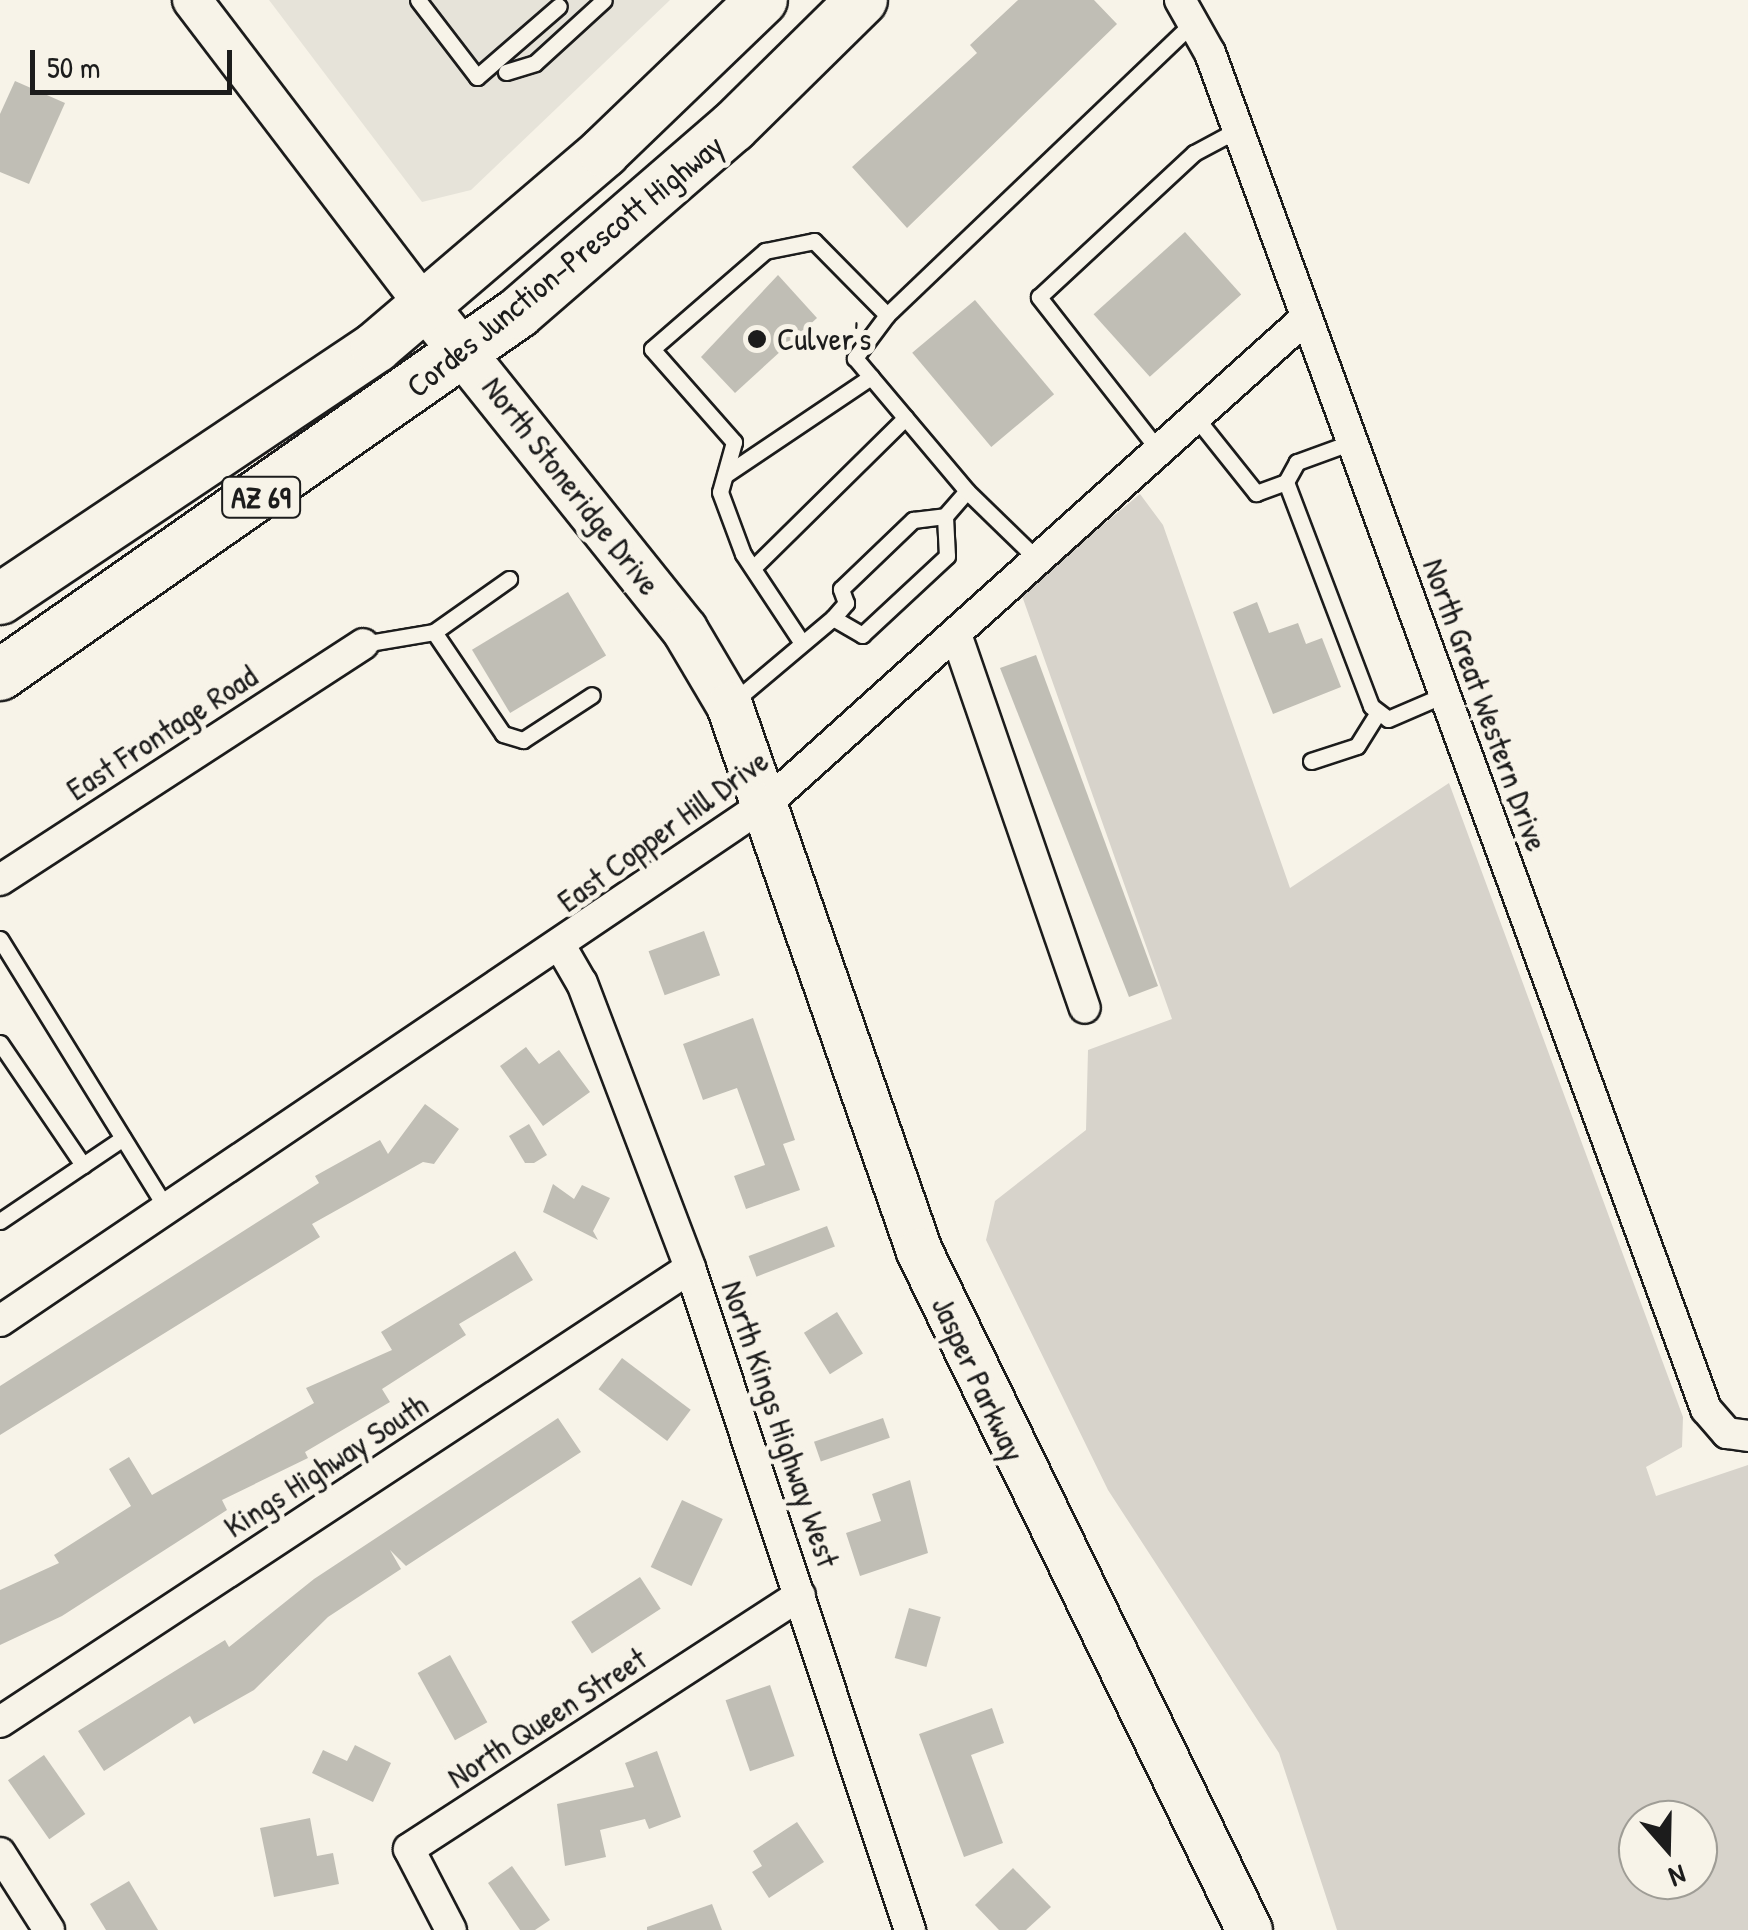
<!DOCTYPE html>
<meta charset="utf-8">
<style>
body{margin:0}
#map{position:relative;width:1748px;height:1930px;overflow:hidden;background:#f7f3e8;font-family:"Patrick Hand",sans-serif}
div>[style]{position:absolute}
[style*='--x']{left:calc(var(--x)*1px);top:calc(var(--y)*1px);width:calc(var(--w)*1px);rotate:calc(var(--a)*1deg)}
.built>*{inset:0;background:#e6e3d9}
.green>*{inset:0;background:#d7d3cb}
.building>*{inset:0;background:#c0beb5;transform-origin:0 0}
.roads{filter:drop-shadow(2px 0 #1c1c1c) drop-shadow(-2px 0 #1c1c1c) drop-shadow(0 2px #1c1c1c) drop-shadow(0 -2px #1c1c1c)}
.service>*{height:15px;margin:-7.5px;padding:0 7.5px;transform-origin:7.5px;border-radius:7.5px;background:#f7f3e8}
.minor>*{height:30px;margin:-15px;padding:0 15px;transform-origin:15px;border-radius:15px;background:#f7f3e8}
.tertiary>*{height:38px;margin:-19px;padding:0 19px;transform-origin:19px;border-radius:19px;background:#f7f3e8}
.secondary>*{height:45px;margin:-22.5px;padding:0 22.5px;transform-origin:22.5px;border-radius:22.5px;background:#f7f3e8}
.primary>*{height:50px;margin:-25px;padding:0 25px;transform-origin:25px;border-radius:25px;background:#f7f3e8}
.dots>*{width:28px;height:28px;translate:-50% -50%;box-sizing:border-box;border:5px solid #f7f3e8;border-radius:50%}
span{translate:-50% -50%;white-space:nowrap;text-align:center;line-height:1.15;-webkit-text-stroke:10px #f7f3e8;paint-order:stroke}
.shield-label span{padding:2px 8px;background:#f7f3e8;border:2px solid;border-radius:8px;-webkit-text-stroke-width:0}
.shield-label{font-size:30px;color:#1c1c1c;font-weight:700}
.street-label{font-size:32px;color:#1c1c1c}
.poi-label{font-size:32px;color:#1c1c1c}
.left{translate:0 -50%;text-align:left}
.north{position:absolute;left:1618px;top:1800px;width:100px;height:100px;box-sizing:border-box;background:#f7f3e8;border:2px solid #9f9d96;border-radius:50%;rotate:160deg;font-size:28px;font-weight:700;line-height:40px;text-align:center;color:#1c1c1c}
.north::after{content:'';display:block;margin:auto;width:35px;height:45px;background:#1c1c1c;clip-path:polygon(50% 0,100% 100%,50% 72%,0 100%)}
.scale{position:absolute;left:30px;top:50px;width:202px;height:45px;box-sizing:border-box;border:5px solid #1c1c1c;border-top:0;padding-left:12px;font-size:30px;line-height:35px;white-space:nowrap;color:#1c1c1c;-webkit-text-stroke:8px #f7f3e8;paint-order:stroke}
</style>
<div id="map">
<div class="built">
<div style="clip-path:polygon(269px 0,670px 0,471px 190px,422px 202px)"></div>
</div>
<div class="green">
<div style="clip-path:polygon(evenodd,1140px 494px,1163px 525px,1290px 888px,1449px 783px,1683px 1417px,1682px 1447px,1646px 1467px,1656px 1496px,1748px 1465px,1748px 1930px,1337px 1930px,1279px 1753px,1108px 1490px,986px 1240px,995px 1201px,1086px 1130px,1088px 1050px,1172px 1019px,1021px 593px,1140px 494px,1638px 1820px,1698px 1820px,1698px 1880px,1638px 1880px,1638px 1820px)"></div>
</div>
<div class="building">
<div style="clip-path:polygon(1018px 0,1094px 0,1117px 24px,907px 228px,852px 167px,977px 53px,970px 45px)"></div>
<div style="clip-path:polygon(15px 81px,65px 103px,29px 184px,0 172px,0 114px)"></div>
<div style="left:1185px;top:232px;width:84px;height:123px;rotate:48deg"></div>
<div style="clip-path:polygon(778px 275px,817px 318px,735px 393px,701px 357px)"></div>
<div style="left:975px;top:300px;width:123px;height:82px;rotate:50deg"></div>
<div style="left:568px;top:592px;width:74px;height:112px;rotate:59deg"></div>
<div style="clip-path:polygon(1257px 602px,1269px 633px,1298px 623px,1306px 644px,1322px 638px,1341px 687px,1273px 714px,1233px 612px)"></div>
<div style="clip-path:polygon(1036px 655px,1158px 986px,1129px 997px,1000px 668px)"></div>
<div style="left:704px;top:931px;width:47px;height:59px;rotate:70deg"></div>
<div style="clip-path:polygon(753px 1018px,795px 1140px,783px 1144px,800px 1190px,746px 1209px,734px 1176px,765px 1165px,737px 1088px,703px 1100px,683px 1044px)"></div>
<div style="clip-path:polygon(526px 1047px,539px 1064px,559px 1050px,590px 1092px,543px 1126px,500px 1066px)"></div>
<div style="clip-path:polygon(425px 1104px,459px 1129px,434px 1164px,423px 1162px,312px 1224px,320px 1237px,0 1435px,0 1386px,319px 1183px,315px 1176px,380px 1140px,388px 1154px)"></div>
<div style="clip-path:polygon(529px 1124px,547px 1155px,534px 1163px,525px 1163px,509px 1136px)"></div>
<div style="clip-path:polygon(553px 1184px,574px 1199px,582px 1185px,610px 1198px,593px 1231px,598px 1240px,543px 1212px)"></div>
<div style="left:827px;top:1226px;width:22px;height:84px;rotate:69deg"></div>
<div style="clip-path:polygon(515px 1251px,533px 1280px,459px 1324px,466px 1335px,382px 1389px,390px 1402px,305px 1452px,308px 1458px,222px 1500px,227px 1510px,62px 1616px,0 1645px,0 1590px,59px 1563px,54px 1555px,131px 1506px,109px 1469px,129px 1457px,152px 1495px,314px 1403px,306px 1388px,392px 1350px,381px 1332px)"></div>
<div style="left:837px;top:1312px;width:49px;height:39px;rotate:58deg"></div>
<div style="left:622px;top:1358px;width:86px;height:39px;rotate:37deg"></div>
<div style="clip-path:polygon(558px 1418px,581px 1452px,406px 1566px,390px 1550px,401px 1569px,328px 1617px,254px 1690px,194px 1724px,190px 1716px,104px 1771px,78px 1731px,225px 1640px,229px 1647px,314px 1579px)"></div>
<div style="left:883px;top:1418px;width:21px;height:73px;rotate:71deg"></div>
<div style="clip-path:polygon(910px 1480px,928px 1553px,860px 1576px,846px 1533px,881px 1521px,872px 1494px)"></div>
<div style="left:682px;top:1500px;width:45px;height:74px;rotate:25deg"></div>
<div style="left:640px;top:1577px;width:38px;height:82px;rotate:57deg"></div>
<div style="left:909px;top:1608px;width:33px;height:52px;rotate:16deg"></div>
<div style="left:450px;top:1655px;width:77px;height:37px;rotate:61deg"></div>
<div style="left:770px;top:1685px;width:75px;height:47px;rotate:71deg"></div>
<div style="clip-path:polygon(992px 1708px,1004px 1743px,971px 1755px,1003px 1843px,964px 1857px,919px 1734px)"></div>
<div style="clip-path:polygon(355px 1745px,391px 1763px,373px 1802px,312px 1773px,323px 1750px,347px 1761px)"></div>
<div style="clip-path:polygon(657px 1751px,681px 1817px,649px 1829px,645px 1819px,600px 1830px,606px 1857px,565px 1866px,557px 1804px,634px 1787px,625px 1763px)"></div>
<div style="left:44px;top:1755px;width:72px;height:44px;rotate:55deg"></div>
<div style="clip-path:polygon(310px 1818px,317px 1856px,333px 1853px,339px 1884px,274px 1897px,260px 1828px)"></div>
<div style="clip-path:polygon(797px 1822px,824px 1862px,769px 1898px,752px 1872px,762px 1866px,753px 1851px)"></div>
<div style="clip-path:polygon(512px 1866px,550px 1920px,535px 1930px,520px 1930px,488px 1883px)"></div>
<div style="clip-path:polygon(1013px 1868px,1051px 1907px,1026px 1930px,999px 1930px,975px 1905px)"></div>
<div style="clip-path:polygon(129px 1881px,158px 1930px,106px 1930px,90px 1904px)"></div>
<div style="clip-path:polygon(712px 1904px,722px 1930px,647px 1930px,647px 1927px)"></div>
</div>
<div class="roads">
<div class="service">
<div style="--x:418;--y:0;--w:97;--a:52.5"></div>
<div style="--x:477;--y:77;--w:108;--a:-40.9"></div>
<div style="--x:506;--y:72;--w:30;--a:-17"></div>
<div style="--x:535;--y:63;--w:93;--a:-42.4"></div>
<div style="--x:887;--y:315;--w:426;--a:-43.7"></div>
<div style="--x:1197;--y:419;--w:95;--a:51.4"></div>
<div style="--x:1256;--y:493;--w:32;--a:-20"></div>
<div style="--x:1352;--y:442;--w:59;--a:160"></div>
<div style="--x:1297;--y:462;--w:23;--a:119"></div>
<div style="--x:1286;--y:482;--w:240;--a:69.2"></div>
<div style="--x:1371;--y:706;--w:21;--a:37"></div>
<div style="--x:1388;--y:719;--w:61;--a:-23.2"></div>
<div style="--x:1160;--y:452;--w:197;--a:-128"></div>
<div style="--x:1039;--y:297;--w:212;--a:-42.9"></div>
<div style="--x:1194;--y:153;--w:49;--a:-28.1"></div>
<div style="--x:725;--y:475;--w:176;--a:-33.9"></div>
<div style="--x:753;--y:568;--w:214;--a:-44.6"></div>
<div style="--x:833;--y:618;--w:20;--a:-49"></div>
<div style="--x:846;--y:603;--w:15;--a:-110"></div>
<div style="--x:841;--y:589;--w:100;--a:-43.8"></div>
<div style="--x:913;--y:520;--w:32;--a:-7"></div>
<div style="--x:434;--y:632;--w:92;--a:-35.2"></div>
<div style="--x:802;--y:643;--w:107;--a:-123.5"></div>
<div style="--x:743;--y:554;--w:66;--a:-110.4"></div>
<div style="--x:720;--y:492;--w:52;--a:-74.4"></div>
<div style="--x:734;--y:442;--w:124;--a:-131.4"></div>
<div style="--x:652;--y:349;--w:150;--a:-40.9"></div>
<div style="--x:765;--y:251;--w:50;--a:-11.5"></div>
<div style="--x:814;--y:241;--w:104;--a:45.4"></div>
<div style="--x:887;--y:315;--w:54;--a:126.7"></div>
<div style="--x:855;--y:358;--w:174;--a:49.9"></div>
<div style="--x:363;--y:644;--w:72;--a:-9.6"></div>
<div style="--x:434;--y:632;--w:123;--a:55.9"></div>
<div style="--x:503;--y:734;--w:21;--a:17"></div>
<div style="--x:523;--y:740;--w:82;--a:-33.1"></div>
<div style="--x:732;--y:703;--w:132;--a:-40.1"></div>
<div style="--x:833;--y:618;--w:34;--a:30"></div>
<div style="--x:862;--y:635;--w:116;--a:-42.9"></div>
<div style="--x:947;--y:556;--w:40;--a:-92.9"></div>
<div style="--x:945;--y:516;--w:33;--a:-49"></div>
<div style="--x:967;--y:491;--w:102;--a:44.2"></div>
<div style="--x:1311;--y:761;--w:48;--a:-18.1"></div>
<div style="--x:1357;--y:746;--w:40;--a:-58"></div>
<div style="--x:0;--y:939;--w:320;--a:58.3"></div>
<div style="--x:0;--y:1043;--w:148;--a:55.8"></div>
<div style="--x:0;--y:1221;--w:148;--a:-34"></div>
</div>
<div class="minor">
<div style="--x:1180;--y:0;--w:61;--a:60.5"></div>
<div style="--x:1210;--y:53;--w:1444;--a:69.91"></div>
<div style="--x:1706;--y:1409;--w:32;--a:49"></div>
<div style="--x:1727;--y:1433;--w:21;--a:8"></div>
<div style="--x:957;--y:637;--w:392;--a:71"></div>
<div style="--x:0;--y:880;--w:433;--a:-33"></div>
<div style="--x:562;--y:949;--w:39;--a:60"></div>
<div style="--x:582;--y:983;--w:305;--a:69.2"></div>
<div style="--x:690;--y:1268;--w:698;--a:71.62"></div>
<div style="--x:0;--y:1321;--w:927;--a:-34.05"></div>
<div style="--x:768;--y:802;--w:724;--a:-41.98"></div>
<div style="--x:0;--y:1722;--w:826;--a:-33.34"></div>
<div style="--x:0;--y:1853;--w:91;--a:57.5"></div>
<div style="--x:451;--y:1930;--w:91;--a:-117.4"></div>
<div style="--x:409;--y:1849;--w:466;--a:-33"></div>
</div>
<div class="tertiary">
<div style="--x:192;--y:0;--w:386;--a:52.7"></div>
</div>
<div class="secondary">
<div style="--x:426;--y:307;--w:413;--a:51.3"></div>
<div style="--x:684;--y:629;--w:88;--a:59.4"></div>
<div style="--x:729;--y:705;--w:578;--a:70.81"></div>
<div style="--x:919;--y:1251;--w:755;--a:64.08"></div>
</div>
<div class="primary">
<div style="--x:0;--y:599;--w:453;--a:-33.8"></div>
<div style="--x:376;--y:347;--w:300;--a:-40.5"></div>
<div style="--x:604;--y:152;--w:219;--a:-43.9"></div>
<div style="--x:0;--y:675;--w:632;--a:-34.95"></div>
<div style="--x:518;--y:313;--w:284;--a:-40.9"></div>
<div style="--x:733;--y:127;--w:181;--a:-44.6"></div>
</div>
</div>
<div class="dots">
<div style="left:757px;top:339px;background:#1c1c1c"></div>
</div>
<div class="shield-label">
<span style="left:261px;top:497px">AZ 69</span>
</div>
<div class="street-label">
<span style="left:565px;top:266px;rotate:-39deg">Cordes Junction–Prescott Highway</span>
<span style="left:571px;top:486px;rotate:52deg">North Stoneridge Drive</span>
<span style="left:1485px;top:705px;rotate:70deg">North Great Western Drive</span>
<span style="left:162px;top:733px;rotate:-33deg">East Frontage Road</span>
<span style="left:663px;top:831px;rotate:-36deg">East Copper Hill Drive</span>
<span style="left:978px;top:1379px;rotate:65deg">Jasper Parkway</span>
<span style="left:780px;top:1424px;rotate:71deg">North Kings Highway West</span>
<span style="left:326px;top:1466px;rotate:-33deg">Kings Highway South</span>
<span style="left:547px;top:1718px;rotate:-33deg">North Queen Street</span>
</div>
<div class="poi-label">
<span class="left" style="left:777px;top:339px">Culver's</span>
</div>
<div class="north">N</div>
<div class="scale">50 m</div>
</div>
